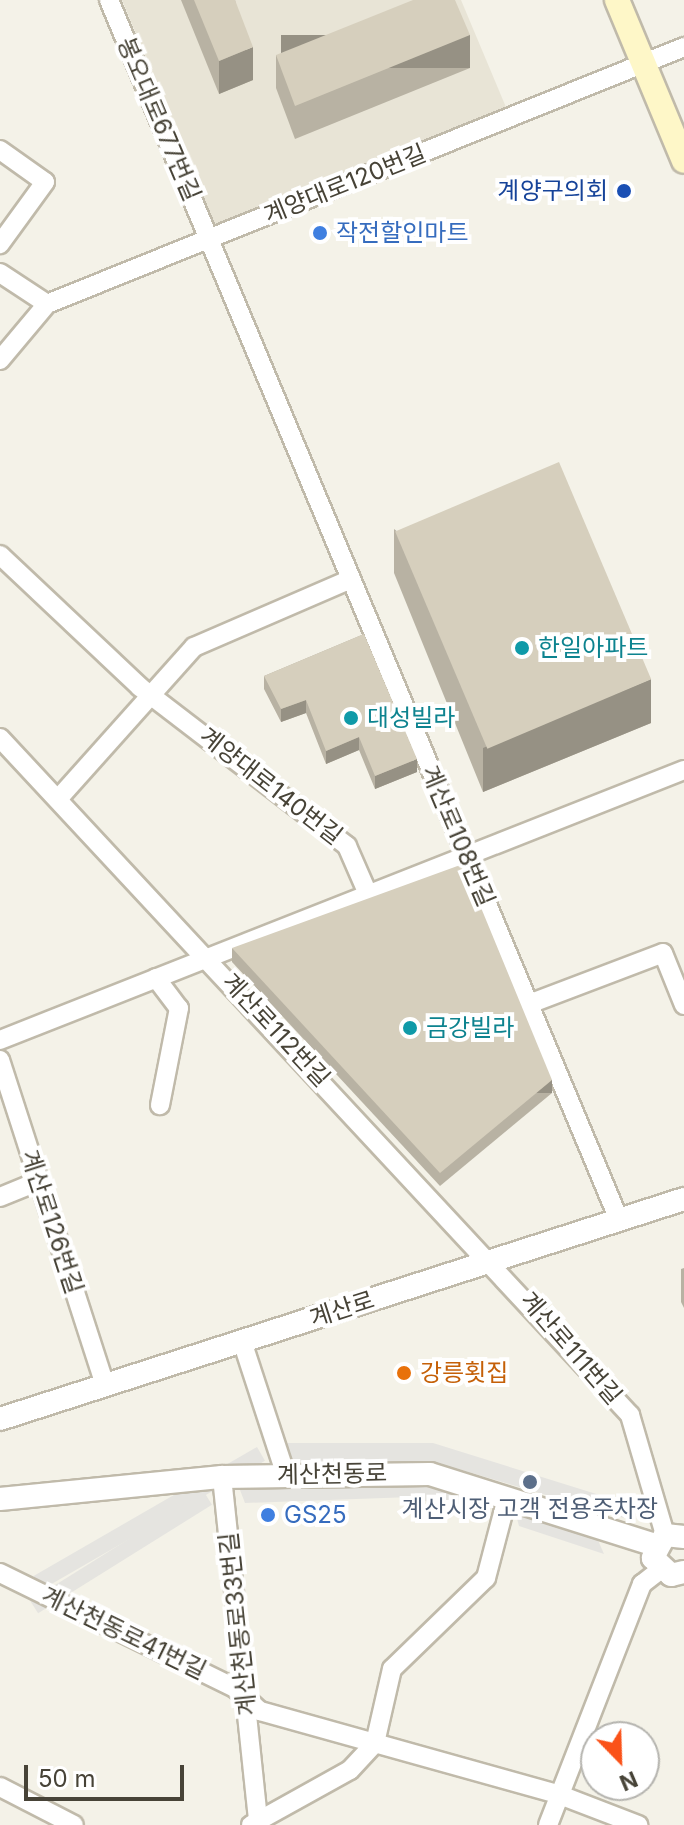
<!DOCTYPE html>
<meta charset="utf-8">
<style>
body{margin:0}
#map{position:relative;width:684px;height:1825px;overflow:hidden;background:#f4f2e8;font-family:Inter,"Noto Sans KR",sans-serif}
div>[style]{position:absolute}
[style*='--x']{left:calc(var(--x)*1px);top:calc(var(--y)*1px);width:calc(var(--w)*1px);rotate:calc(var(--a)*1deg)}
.residential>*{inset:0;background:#e8e4d6}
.parking>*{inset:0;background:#e5e4e0;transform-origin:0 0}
.roads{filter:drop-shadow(2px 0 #c0baaa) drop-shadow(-2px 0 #c0baaa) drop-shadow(0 2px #c0baaa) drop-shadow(0 -2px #c0baaa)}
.minor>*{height:18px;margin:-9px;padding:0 9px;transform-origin:9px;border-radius:9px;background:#fff}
.tertiary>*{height:22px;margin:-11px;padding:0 11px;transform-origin:11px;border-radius:11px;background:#fff}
.secondary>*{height:24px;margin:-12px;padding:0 12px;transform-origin:12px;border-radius:12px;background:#fef7c8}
.wall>*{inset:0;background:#b8b2a3}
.shaded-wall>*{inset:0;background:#969184;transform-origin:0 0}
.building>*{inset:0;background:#d6cfbd;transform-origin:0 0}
.dots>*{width:22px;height:22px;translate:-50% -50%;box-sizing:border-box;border:4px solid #fff;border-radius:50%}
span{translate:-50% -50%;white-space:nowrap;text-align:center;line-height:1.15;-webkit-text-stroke:8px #fff;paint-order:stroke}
.street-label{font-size:24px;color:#474337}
.transit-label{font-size:24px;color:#164399}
.right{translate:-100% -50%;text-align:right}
.shop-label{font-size:24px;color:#366cbe}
.left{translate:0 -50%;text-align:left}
.culture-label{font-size:24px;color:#0d838f}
.food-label{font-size:24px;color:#c56008}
.service-label{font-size:24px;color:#4e5e75}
.north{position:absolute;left:580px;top:1721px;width:80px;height:80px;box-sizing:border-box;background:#fff;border:2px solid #b5b4af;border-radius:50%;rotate:157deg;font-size:22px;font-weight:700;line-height:32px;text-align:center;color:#474337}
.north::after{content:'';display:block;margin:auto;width:28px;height:36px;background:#fa5219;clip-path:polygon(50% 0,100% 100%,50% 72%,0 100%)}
.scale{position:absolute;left:24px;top:1765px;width:160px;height:36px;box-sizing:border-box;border:4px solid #474337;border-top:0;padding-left:10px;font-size:24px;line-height:28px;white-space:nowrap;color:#474337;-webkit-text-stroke:6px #fff;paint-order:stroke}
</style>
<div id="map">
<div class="residential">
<div style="clip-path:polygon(122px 0,461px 0,508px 112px,216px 228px)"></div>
</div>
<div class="parking">
<div style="clip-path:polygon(287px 1443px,433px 1443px,622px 1502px,624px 1518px,431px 1461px,293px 1462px)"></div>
<div style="left:257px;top:1447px;width:16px;height:258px;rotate:60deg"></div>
<div style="clip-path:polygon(407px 1481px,485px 1501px,488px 1518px,411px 1497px,245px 1503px,240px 1490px)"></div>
<div style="left:204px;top:1492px;width:15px;height:205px;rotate:58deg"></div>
<div style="clip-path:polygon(515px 1511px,597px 1538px,604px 1554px,519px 1526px)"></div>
</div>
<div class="roads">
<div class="minor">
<div style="--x:109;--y:0;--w:1322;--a:67.31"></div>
<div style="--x:0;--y:150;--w:55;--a:35.4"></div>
<div style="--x:45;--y:182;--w:77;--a:126"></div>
<div style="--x:0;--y:273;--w:56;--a:33.4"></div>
<div style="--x:0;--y:360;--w:73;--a:-50"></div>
<div style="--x:47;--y:304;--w:687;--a:-21.97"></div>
<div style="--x:0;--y:555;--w:192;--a:43.3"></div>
<div style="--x:140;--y:687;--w:261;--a:37.5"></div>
<div style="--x:347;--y:846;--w:52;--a:66.4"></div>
<div style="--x:0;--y:738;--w:925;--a:47.06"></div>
<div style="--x:630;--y:1415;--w:125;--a:73.7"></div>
<div style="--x:58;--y:799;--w:204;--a:-48.2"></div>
<div style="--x:194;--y:647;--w:171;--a:-23.4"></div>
<div style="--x:156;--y:978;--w:38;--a:53"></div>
<div style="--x:179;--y:1008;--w:99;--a:101.1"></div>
<div style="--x:529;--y:1004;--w:143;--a:-20.8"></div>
<div style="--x:663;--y:953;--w:56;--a:68"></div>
<div style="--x:0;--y:1040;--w:735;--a:-21.54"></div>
<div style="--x:0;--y:1060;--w:342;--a:72.1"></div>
<div style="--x:0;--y:1197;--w:42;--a:-22.3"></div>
<div style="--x:242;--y:1341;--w:142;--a:71.9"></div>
<div style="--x:222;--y:1477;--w:344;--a:84"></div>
<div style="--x:0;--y:1573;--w:262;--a:26.1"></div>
<div style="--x:235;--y:1688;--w:34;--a:43"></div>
<div style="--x:260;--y:1711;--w:312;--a:15.6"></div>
<div style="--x:560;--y:1795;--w:84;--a:21"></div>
<div style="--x:0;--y:1787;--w:83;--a:27.2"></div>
<div style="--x:251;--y:1825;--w:113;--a:-29.1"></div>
<div style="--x:350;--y:1770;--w:37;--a:-47"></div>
<div style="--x:375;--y:1743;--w:76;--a:-77.1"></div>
<div style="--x:392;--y:1669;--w:131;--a:-44.1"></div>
<div style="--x:486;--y:1578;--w:83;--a:-75.3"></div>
<div style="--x:548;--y:1825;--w:259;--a:-68.7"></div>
<div style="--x:642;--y:1584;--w:23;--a:-38"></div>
</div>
<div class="tertiary">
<div style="--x:0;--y:1419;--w:719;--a:-17.83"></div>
<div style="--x:0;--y:1499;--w:223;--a:-5.7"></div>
<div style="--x:222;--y:1477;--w:208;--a:-0.8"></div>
<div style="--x:430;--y:1474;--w:236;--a:17.5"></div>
<div style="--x:684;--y:1537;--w:19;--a:-174"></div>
<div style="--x:665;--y:1535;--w:26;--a:118"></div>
<div style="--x:653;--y:1558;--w:25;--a:43"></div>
<div style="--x:671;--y:1575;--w:13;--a:-13"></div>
</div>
<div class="secondary">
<div style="--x:617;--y:0;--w:174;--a:67.4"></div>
</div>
</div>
<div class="wall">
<div style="clip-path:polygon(181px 0,235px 0,253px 80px,219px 94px)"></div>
<div style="clip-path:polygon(276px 55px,470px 68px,295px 139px,276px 88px)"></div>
<div style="clip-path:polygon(394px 529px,651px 723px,483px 792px,394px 573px)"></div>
<div style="clip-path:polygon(364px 634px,417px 772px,375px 789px,359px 750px,326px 764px,306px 713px,281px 722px,264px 689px,264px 676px)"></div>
<div style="clip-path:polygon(232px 948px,552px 1093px,440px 1186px,232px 962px)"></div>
<div style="clip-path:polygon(684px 1268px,684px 1308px,681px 1302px,681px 1269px)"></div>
</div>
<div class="shaded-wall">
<div style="left:470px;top:35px;width:33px;height:189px;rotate:90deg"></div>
<div style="clip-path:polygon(253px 47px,253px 80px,219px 94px,219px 61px)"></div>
<div style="clip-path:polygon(651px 679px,651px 723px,483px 792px,483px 748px)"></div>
<div style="clip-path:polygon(306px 700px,306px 713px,281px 722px,281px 709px)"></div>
<div style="clip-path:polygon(359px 737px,359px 750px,326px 764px,326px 751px)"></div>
<div style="clip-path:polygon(417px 759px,417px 772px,375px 789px,375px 776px)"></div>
<div style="left:552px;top:1080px;width:13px;height:146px;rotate:90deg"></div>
</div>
<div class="building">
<div style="clip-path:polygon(194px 0,235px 0,253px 47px,219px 61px)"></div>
<div style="clip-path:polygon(413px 0,455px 0,470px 35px,295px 106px,276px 55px)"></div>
<div style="left:559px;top:462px;width:236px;height:178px;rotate:67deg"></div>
<div style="clip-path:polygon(364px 634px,417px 759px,375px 776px,359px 737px,326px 751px,306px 700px,281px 709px,264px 676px)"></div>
<div style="clip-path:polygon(463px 864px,552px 1080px,440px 1173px,232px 948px)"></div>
</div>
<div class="dots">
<div style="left:624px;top:191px;background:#1a4fb4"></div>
<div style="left:320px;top:233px;background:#3f7fe0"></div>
<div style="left:522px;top:648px;background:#0f9aa8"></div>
<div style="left:351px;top:718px;background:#0f9aa8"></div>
<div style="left:410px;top:1028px;background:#0f9aa8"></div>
<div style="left:404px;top:1373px;background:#e8710a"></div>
<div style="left:530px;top:1482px;background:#5c6f8a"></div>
<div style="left:268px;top:1515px;background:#3f7fe0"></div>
</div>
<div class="street-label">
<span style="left:159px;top:119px;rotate:67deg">봉오대로677번길</span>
<span style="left:345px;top:184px;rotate:-22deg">계양대로120번길</span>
<span style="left:271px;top:786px;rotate:38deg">계양대로140번길</span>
<span style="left:458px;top:836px;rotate:67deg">계산로108번길</span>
<span style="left:276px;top:1030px;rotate:47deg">계산로112번길</span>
<span style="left:52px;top:1222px;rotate:72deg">계산로126번길</span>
<span style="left:342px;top:1309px;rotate:-18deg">계산로</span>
<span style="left:571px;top:1348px;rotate:49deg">계산로111번길</span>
<span style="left:332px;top:1474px;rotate:-1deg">계산천동로</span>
<span style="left:238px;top:1624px;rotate:-96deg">계산천동로33번길</span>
<span style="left:124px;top:1633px;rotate:26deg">계산천동로41번길</span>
</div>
<div class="transit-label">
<span class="right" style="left:608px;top:191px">계양구의회</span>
</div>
<div class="shop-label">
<span class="left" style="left:336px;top:233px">작전할인마트</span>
<span class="left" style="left:284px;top:1515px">GS25</span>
</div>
<div class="culture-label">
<span class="left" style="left:538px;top:648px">한일아파트</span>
<span class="left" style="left:367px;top:718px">대성빌라</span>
<span class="left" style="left:426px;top:1028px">금강빌라</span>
</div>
<div class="food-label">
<span class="left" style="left:420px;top:1373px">강릉횟집</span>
</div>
<div class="service-label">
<span style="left:530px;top:1509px">계산시장 고객 전용주차장</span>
</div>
<div class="north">N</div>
<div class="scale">50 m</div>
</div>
